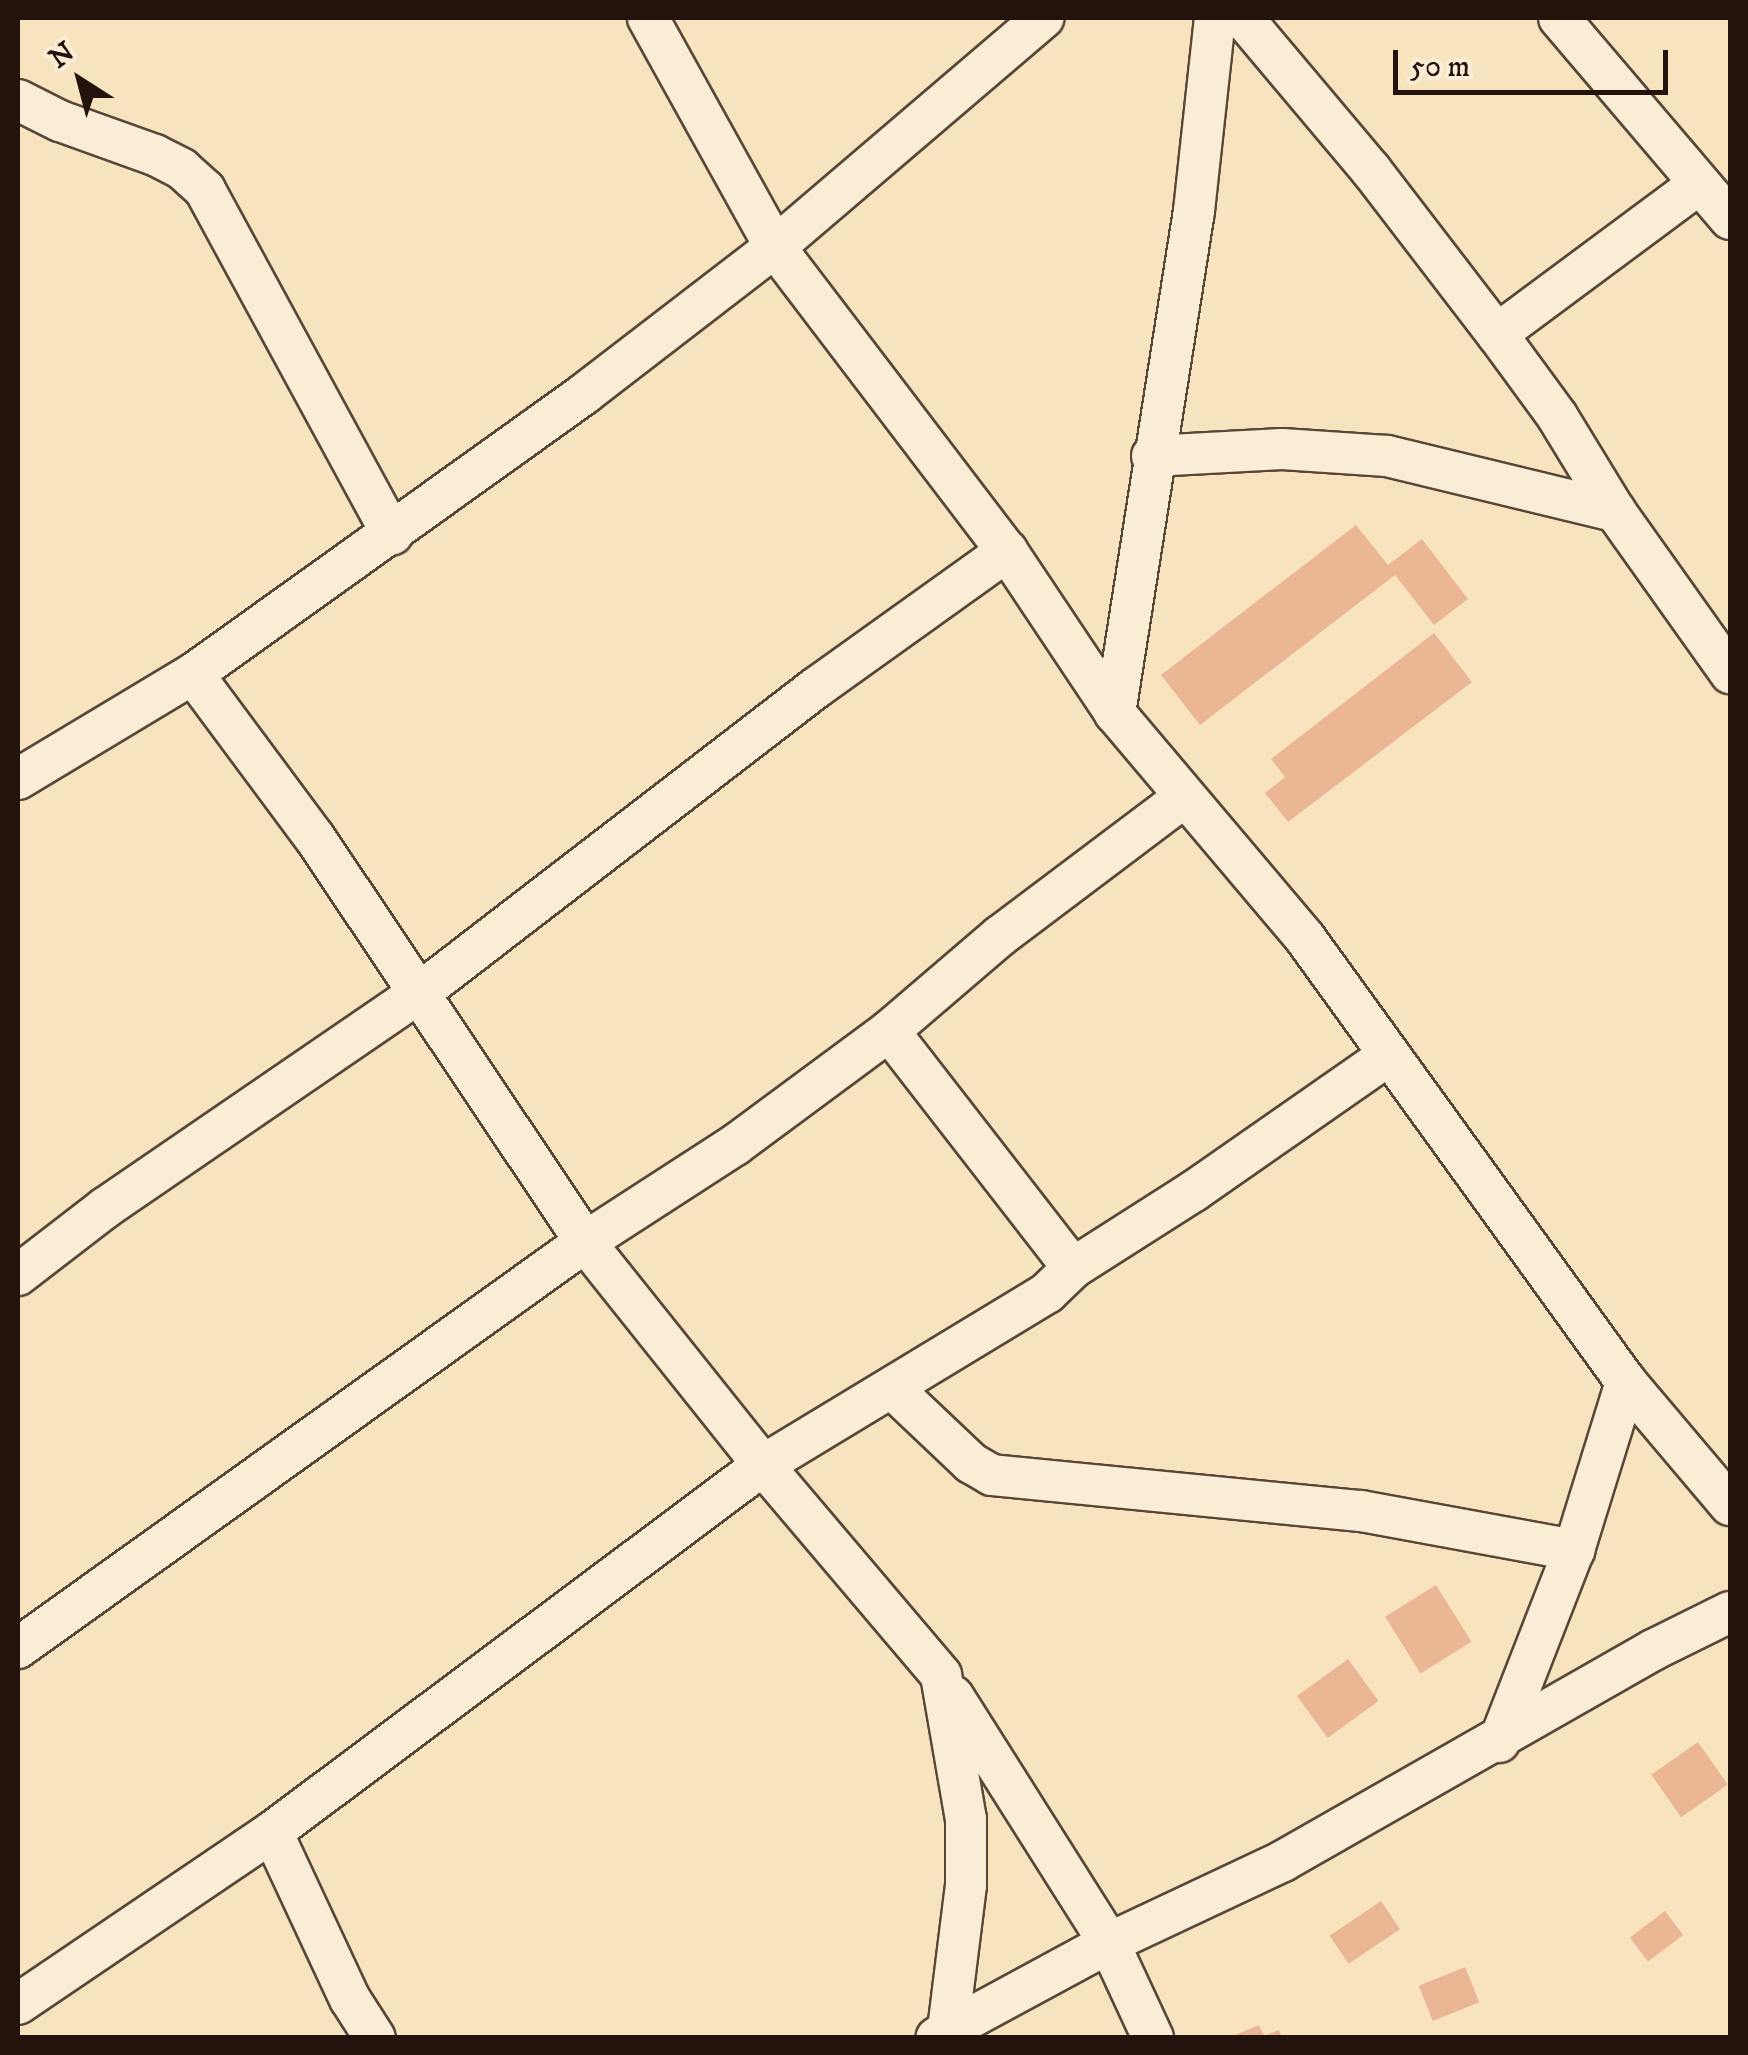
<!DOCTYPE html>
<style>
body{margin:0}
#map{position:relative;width:1748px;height:2055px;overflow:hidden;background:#f8e3bf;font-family:"IM FELL DW Pica",serif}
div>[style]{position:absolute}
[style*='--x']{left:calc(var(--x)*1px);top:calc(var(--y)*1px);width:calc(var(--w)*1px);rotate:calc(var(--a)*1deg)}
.building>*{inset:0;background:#ebb693;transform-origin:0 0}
.roads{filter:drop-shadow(2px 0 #584739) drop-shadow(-2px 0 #584739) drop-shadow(0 2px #584739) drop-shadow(0 -2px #584739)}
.street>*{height:40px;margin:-20px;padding:0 20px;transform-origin:20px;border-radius:20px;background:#faedd5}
span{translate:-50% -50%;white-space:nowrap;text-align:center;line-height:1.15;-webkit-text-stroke:8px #faedd5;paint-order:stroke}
.frame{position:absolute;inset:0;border:20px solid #23130c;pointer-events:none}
.north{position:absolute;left:30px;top:30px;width:100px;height:100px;-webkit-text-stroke:8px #faedd5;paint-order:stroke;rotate:324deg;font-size:28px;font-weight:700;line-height:40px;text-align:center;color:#23130c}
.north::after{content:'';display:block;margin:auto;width:35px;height:45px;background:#23130c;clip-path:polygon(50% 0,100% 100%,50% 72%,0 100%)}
.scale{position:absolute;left:1393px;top:50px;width:275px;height:45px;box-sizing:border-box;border:5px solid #23130c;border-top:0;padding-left:12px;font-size:30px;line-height:35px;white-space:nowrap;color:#23130c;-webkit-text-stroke:8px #faedd5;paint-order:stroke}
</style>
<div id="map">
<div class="building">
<div style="clip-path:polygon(1356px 525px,1388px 565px,1422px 539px,1468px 599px,1434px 625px,1395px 575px,1200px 725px,1161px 675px)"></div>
<div style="clip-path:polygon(1434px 633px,1472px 682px,1288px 822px,1265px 793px,1285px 777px,1271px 759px)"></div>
<div style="left:1436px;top:1585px;width:67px;height:60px;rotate:58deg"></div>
<div style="left:1348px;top:1659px;width:52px;height:63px;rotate:54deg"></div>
<div style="left:1698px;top:1742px;width:52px;height:57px;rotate:55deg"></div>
<div style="left:1381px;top:1901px;width:34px;height:62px;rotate:56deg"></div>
<div style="left:1665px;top:1911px;width:30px;height:44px;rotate:53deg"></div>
<div style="left:1465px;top:1967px;width:38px;height:50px;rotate:68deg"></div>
<div style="clip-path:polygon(1259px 2025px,1264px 2036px,1279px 2030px,1282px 2038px,1228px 2038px)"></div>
</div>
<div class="roads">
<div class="street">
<div style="--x:648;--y:18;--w:262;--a:61"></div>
<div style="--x:775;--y:247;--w:382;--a:52.7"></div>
<div style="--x:1007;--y:551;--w:195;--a:56.3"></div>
<div style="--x:1115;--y:713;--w:294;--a:49.8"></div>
<div style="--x:1305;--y:938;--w:548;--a:54.13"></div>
<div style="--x:1626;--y:1382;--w:161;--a:49.8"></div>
<div style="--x:1243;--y:18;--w:199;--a:49.9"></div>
<div style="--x:1371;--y:170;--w:207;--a:52.5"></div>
<div style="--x:1497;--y:334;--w:102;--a:53.8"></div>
<div style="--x:1557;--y:416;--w:111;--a:58.6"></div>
<div style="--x:1615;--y:511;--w:199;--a:54.6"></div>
<div style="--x:1559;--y:18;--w:264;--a:49.6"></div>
<div style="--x:18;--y:100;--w:47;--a:26.6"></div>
<div style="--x:60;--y:121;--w:101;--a:19.7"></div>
<div style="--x:155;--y:155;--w:30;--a:27"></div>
<div style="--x:182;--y:169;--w:31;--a:42"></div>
<div style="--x:205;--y:190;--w:392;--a:61.5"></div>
<div style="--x:1497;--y:334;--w:252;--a:-36.6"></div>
<div style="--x:1152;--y:456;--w:130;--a:-3.1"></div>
<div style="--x:1282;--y:449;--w:105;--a:3.8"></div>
<div style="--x:1387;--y:456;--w:235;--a:13.6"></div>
<div style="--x:193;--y:674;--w:204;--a:53.4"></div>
<div style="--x:315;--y:838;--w:486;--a:56.2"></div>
<div style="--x:585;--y:1242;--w:285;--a:51.4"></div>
<div style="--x:763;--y:1465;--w:275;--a:49.7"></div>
<div style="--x:941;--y:1675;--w:146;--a:80.2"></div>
<div style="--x:966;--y:1819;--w:66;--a:90"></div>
<div style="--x:966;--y:1885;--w:146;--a:97.1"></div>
<div style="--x:948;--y:2030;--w:14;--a:146"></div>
<div style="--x:1115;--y:713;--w:508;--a:-81.06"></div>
<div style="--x:1194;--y:211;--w:194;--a:-83.8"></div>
<div style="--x:18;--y:779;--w:204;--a:-31"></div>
<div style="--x:193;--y:674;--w:481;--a:-35.6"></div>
<div style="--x:584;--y:394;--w:241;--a:-37.6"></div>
<div style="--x:775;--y:247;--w:353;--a:-40.5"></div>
<div style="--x:889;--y:1031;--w:300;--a:52.2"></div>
<div style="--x:18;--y:1275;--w:110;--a:-37.6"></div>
<div style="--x:105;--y:1208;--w:379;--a:-34.4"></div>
<div style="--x:418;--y:994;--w:503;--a:-37.58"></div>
<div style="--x:817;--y:687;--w:234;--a:-35.6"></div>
<div style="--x:893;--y:1389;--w:108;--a:43.5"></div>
<div style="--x:971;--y:1463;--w:24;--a:30"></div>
<div style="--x:992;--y:1475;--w:371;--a:5.6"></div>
<div style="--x:1361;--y:1511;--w:217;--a:10.4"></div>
<div style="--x:18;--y:1648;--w:697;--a:-35.6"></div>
<div style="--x:585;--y:1242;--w:179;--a:-32.9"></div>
<div style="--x:735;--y:1145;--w:192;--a:-36.5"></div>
<div style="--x:889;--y:1031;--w:146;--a:-40.6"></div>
<div style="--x:1000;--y:936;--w:229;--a:-37"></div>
<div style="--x:953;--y:1696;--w:292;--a:57.7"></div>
<div style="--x:1109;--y:1943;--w:105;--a:65.1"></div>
<div style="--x:1499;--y:1742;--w:206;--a:-68.7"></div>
<div style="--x:1574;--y:1550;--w:176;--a:-72.8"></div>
<div style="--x:272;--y:1832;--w:184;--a:65"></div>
<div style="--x:350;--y:1999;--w:46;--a:57.3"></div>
<div style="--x:18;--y:2004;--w:307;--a:-34.1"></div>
<div style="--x:272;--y:1832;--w:613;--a:-36.78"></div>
<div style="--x:763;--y:1465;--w:332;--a:-31.2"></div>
<div style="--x:1047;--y:1293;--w:36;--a:-44"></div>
<div style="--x:1073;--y:1268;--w:143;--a:-32.5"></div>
<div style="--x:1194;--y:1191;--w:238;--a:-34.9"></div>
<div style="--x:948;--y:2030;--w:183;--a:-28.4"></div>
<div style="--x:1109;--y:1943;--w:192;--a:-25.2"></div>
<div style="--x:1283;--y:1861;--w:426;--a:-29.7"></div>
<div style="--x:1653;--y:1650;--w:86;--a:-26.3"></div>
</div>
</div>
<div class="frame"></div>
<div class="north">N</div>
<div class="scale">50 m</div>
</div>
